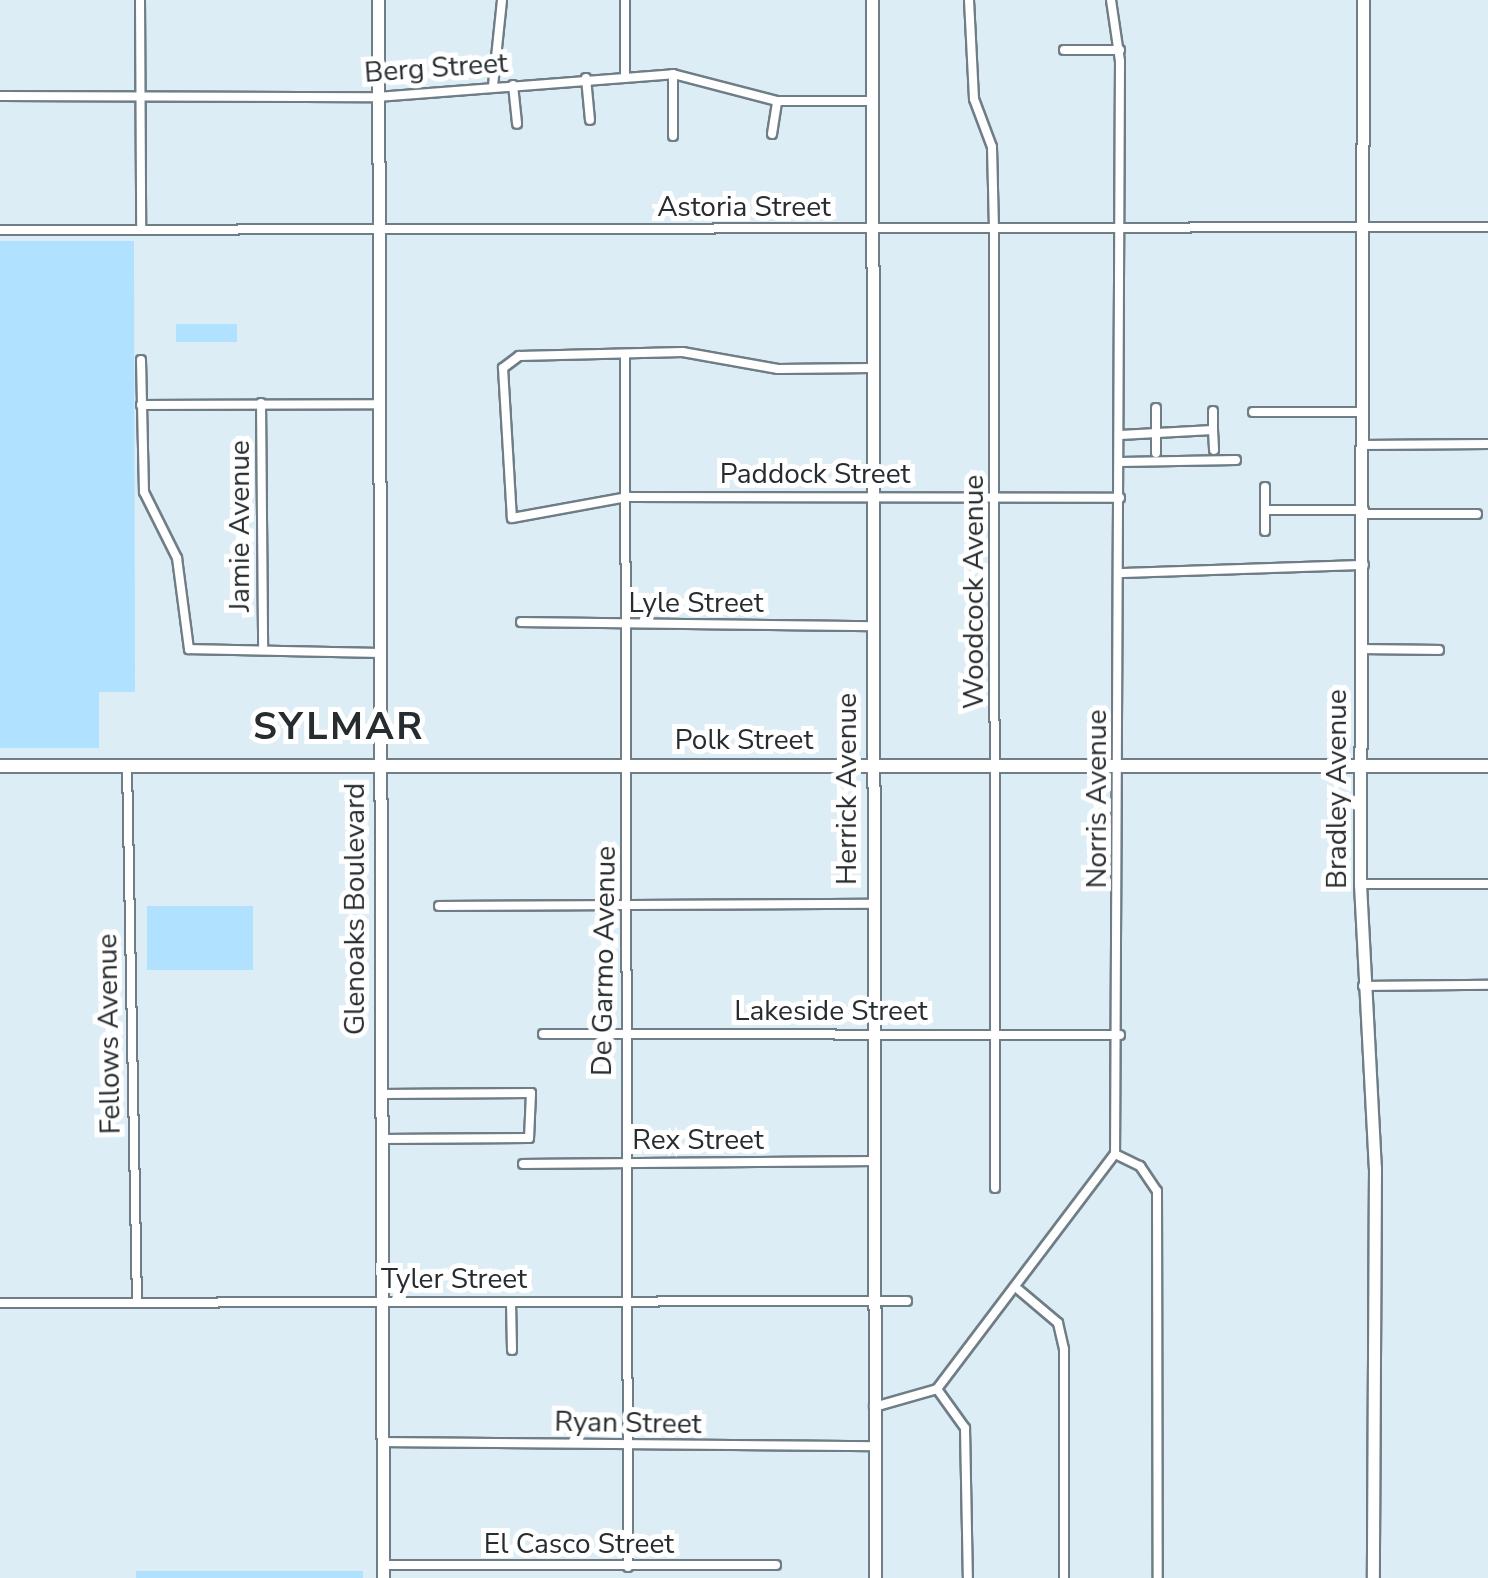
<!DOCTYPE html>
<style>
body{margin:0}
#map{position:relative;width:1488px;height:1578px;overflow:hidden;background:#ddedf6;font-family:"Nunito Sans",sans-serif}
div>[style]{position:absolute}
[style*='--x']{left:calc(var(--x)*1px);top:calc(var(--y)*1px);width:calc(var(--w)*1px);rotate:calc(var(--a)*1deg)}
.green>*{inset:0;background:#b0e1fe;transform-origin:0 0}
.roads{filter:drop-shadow(2px 0 #6f7d86) drop-shadow(-2px 0 #6f7d86) drop-shadow(0 2px #6f7d86) drop-shadow(0 -2px #6f7d86)}
.street>*{height:8px;margin:-4px;padding:0 4px;transform-origin:4px;border-radius:4px;background:#fff}
.secondary>*{height:11px;margin:-5.5px;padding:0 5.5px;transform-origin:5.5px;border-radius:5.5px;background:#fff}
.primary>*{height:12px;margin:-6px;padding:0 6px;transform-origin:6px;border-radius:6px;background:#fff}
span{translate:-50% -50%;white-space:nowrap;text-align:center;line-height:1.15;-webkit-text-stroke:10px #fff;paint-order:stroke}
.street-label{font-size:28px;color:#262c2f}
.district-label{font-size:38px;color:#262c2f;font-weight:700;letter-spacing:2.5px}
</style>
<div id="map">
<div class="green">
<div style="clip-path:polygon(0 241px,134px 241px,135px 692px,99px 692px,99px 748px,0 748px)"></div>
<div style="left:176px;top:324px;width:61px;height:18px"></div>
<div style="left:147px;top:906px;width:106px;height:64px"></div>
<div style="left:136px;top:1571px;width:227px;height:7px"></div>
</div>
<div class="roads">
<div class="street">
<div style="--x:140;--y:0;--w:228;--a:89.7"></div>
<div style="--x:969;--y:0;--w:99;--a:87.1"></div>
<div style="--x:974;--y:99;--w:51;--a:69.4"></div>
<div style="--x:992;--y:147;--w:81;--a:88.6"></div>
<div style="--x:994;--y:228;--w:960;--a:89.94"></div>
<div style="--x:1111;--y:0;--w:62;--a:81.6"></div>
<div style="--x:1120;--y:61;--w:1093;--a:90.26"></div>
<div style="--x:1115;--y:1154;--w:28;--a:26"></div>
<div style="--x:1140;--y:1166;--w:30;--a:56"></div>
<div style="--x:1157;--y:1191;--w:387;--a:89.9"></div>
<div style="--x:1064;--y:50;--w:56;--a:0"></div>
<div style="--x:625;--y:76;--w:76;--a:-90"></div>
<div style="--x:586;--y:78;--w:42;--a:84.6"></div>
<div style="--x:513;--y:85;--w:39;--a:84"></div>
<div style="--x:493;--y:86;--w:86;--a:-84"></div>
<div style="--x:0;--y:96;--w:377;--a:0.2"></div>
<div style="--x:377;--y:97;--w:297;--a:-4.4"></div>
<div style="--x:673;--y:74;--w:107;--a:14.6"></div>
<div style="--x:777;--y:101;--w:94;--a:0"></div>
<div style="--x:772;--y:134;--w:33;--a:-81"></div>
<div style="--x:673;--y:136;--w:62;--a:-90"></div>
<div style="--x:0;--y:230;--w:1488;--a:-0.12"></div>
<div style="--x:625;--y:355;--w:1212;--a:89.86"></div>
<div style="--x:141;--y:360;--w:132;--a:88.7"></div>
<div style="--x:144;--y:492;--w:74;--a:63.4"></div>
<div style="--x:177;--y:558;--w:92;--a:82.5"></div>
<div style="--x:189;--y:649;--w:188;--a:1.2"></div>
<div style="--x:872;--y:368;--w:94;--a:179.4"></div>
<div style="--x:778;--y:369;--w:97;--a:-169.9"></div>
<div style="--x:683;--y:352;--w:164;--a:178.6"></div>
<div style="--x:519;--y:356;--w:20;--a:143"></div>
<div style="--x:503;--y:368;--w:150;--a:86.6"></div>
<div style="--x:512;--y:518;--w:118;--a:-10.3"></div>
<div style="--x:628;--y:497;--w:492;--a:0.1"></div>
<div style="--x:261;--y:403;--w:245;--a:89.5"></div>
<div style="--x:141;--y:405;--w:237;--a:-0.2"></div>
<div style="--x:1156;--y:408;--w:45;--a:90"></div>
<div style="--x:1253;--y:412;--w:109;--a:0"></div>
<div style="--x:1213;--y:430;--w:19;--a:-90"></div>
<div style="--x:1120;--y:435;--w:93;--a:-3.1"></div>
<div style="--x:1213;--y:430;--w:20;--a:87"></div>
<div style="--x:1362;--y:445;--w:126;--a:-0.5"></div>
<div style="--x:1120;--y:462;--w:116;--a:-1"></div>
<div style="--x:1265;--y:510;--w:99;--a:0"></div>
<div style="--x:1364;--y:514;--w:113;--a:0"></div>
<div style="--x:1265;--y:531;--w:44;--a:-90"></div>
<div style="--x:1120;--y:573;--w:244;--a:-1.9"></div>
<div style="--x:521;--y:622;--w:350;--a:0.7"></div>
<div style="--x:1363;--y:649;--w:76;--a:0.8"></div>
<div style="--x:127;--y:764;--w:539;--a:88.94"></div>
<div style="--x:1360;--y:884;--w:128;--a:0"></div>
<div style="--x:439;--y:906;--w:433;--a:-0.3"></div>
<div style="--x:1363;--y:986;--w:125;--a:-0.5"></div>
<div style="--x:543;--y:1034;--w:577;--a:0.1"></div>
<div style="--x:381;--y:1094;--w:150;--a:-0.4"></div>
<div style="--x:531;--y:1093;--w:45;--a:92.5"></div>
<div style="--x:529;--y:1138;--w:148;--a:179.6"></div>
<div style="--x:523;--y:1164;--w:350;--a:-0.5"></div>
<div style="--x:1019;--y:1290;--w:51;--a:40.2"></div>
<div style="--x:1058;--y:1323;--w:27;--a:77"></div>
<div style="--x:1064;--y:1349;--w:229;--a:90"></div>
<div style="--x:511;--y:1302;--w:48;--a:88.8"></div>
<div style="--x:0;--y:1303;--w:907;--a:-0.13"></div>
<div style="--x:937;--y:1389;--w:48;--a:54.3"></div>
<div style="--x:965;--y:1428;--w:150;--a:88.9"></div>
<div style="--x:874;--y:1407;--w:66;--a:-15.9"></div>
<div style="--x:937;--y:1389;--w:295;--a:-52.9"></div>
<div style="--x:382;--y:1442;--w:493;--a:0.5"></div>
<div style="--x:383;--y:1565;--w:393;--a:0"></div>
</div>
<div class="secondary">
<div style="--x:378;--y:0;--w:1578;--a:89.82"></div>
<div style="--x:872;--y:0;--w:1578;--a:89.89"></div>
<div style="--x:1363;--y:0;--w:884;--a:90.19"></div>
<div style="--x:1360;--y:884;--w:284;--a:87"></div>
<div style="--x:1375;--y:1168;--w:410;--a:90.3"></div>
</div>
<div class="primary">
<div style="--x:0;--y:766;--w:1488;--a:0"></div>
</div>
</div>
<div class="street-label">
<span style="left:436px;top:68px;rotate:-4deg">Berg Street</span>
<span style="left:744px;top:207px">Astoria Street</span>
<span style="left:815px;top:474px">Paddock Street</span>
<span style="left:240px;top:526px;rotate:-90deg">Jamie Avenue</span>
<span style="left:974px;top:592px;rotate:-90deg">Woodcock Avenue</span>
<span style="left:696px;top:603px">Lyle Street</span>
<span style="left:744px;top:740px">Polk Street</span>
<span style="left:847px;top:789px;rotate:-90deg">Herrick Avenue</span>
<span style="left:1337px;top:789px;rotate:-90deg">Bradley Avenue</span>
<span style="left:1097px;top:799px;rotate:-90deg">Norris Avenue</span>
<span style="left:355px;top:909px;rotate:-90deg">Glenoaks Boulevard</span>
<span style="left:604px;top:961px;rotate:-89deg">De Garmo Avenue</span>
<span style="left:831px;top:1011px">Lakeside Street</span>
<span style="left:109px;top:1034px;rotate:-91deg">Fellows Avenue</span>
<span style="left:698px;top:1140px">Rex Street</span>
<span style="left:454px;top:1279px">Tyler Street</span>
<span style="left:628px;top:1423px;rotate:1deg">Ryan Street</span>
<span style="left:579px;top:1544px">El Casco Street</span>
</div>
<div class="district-label">
<span style="left:339px;top:727px">SYLMAR</span>
</div>
</div>
